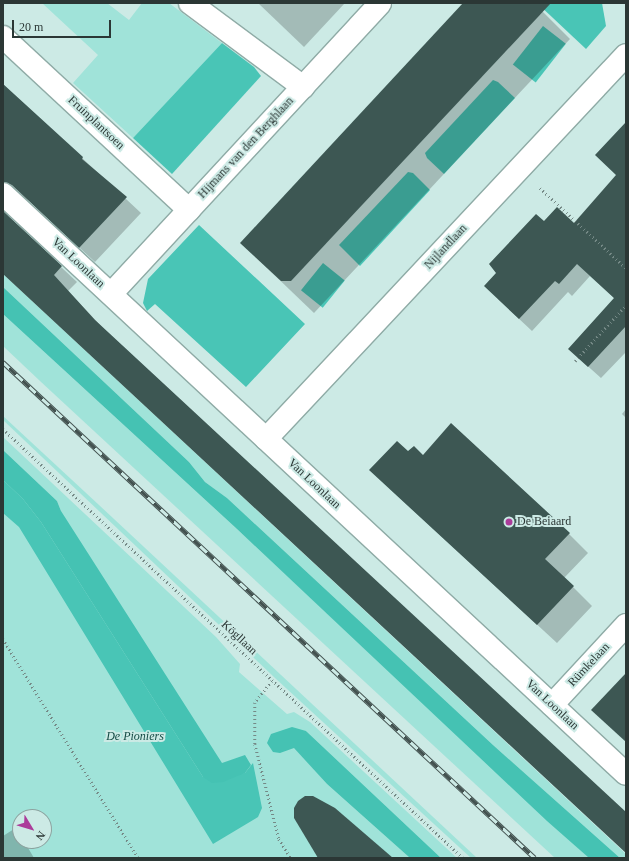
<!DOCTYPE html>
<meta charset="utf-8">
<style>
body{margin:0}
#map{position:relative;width:629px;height:861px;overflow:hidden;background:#cceae5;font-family:Georgia,serif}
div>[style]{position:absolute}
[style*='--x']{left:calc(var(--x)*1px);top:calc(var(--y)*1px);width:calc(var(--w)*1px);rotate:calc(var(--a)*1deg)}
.green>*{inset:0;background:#a0e3d9}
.forest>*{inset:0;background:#49c5b6;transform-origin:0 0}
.water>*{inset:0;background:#45c2b3}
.shadow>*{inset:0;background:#0003}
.building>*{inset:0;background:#3d5753}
.path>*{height:2.5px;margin-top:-1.25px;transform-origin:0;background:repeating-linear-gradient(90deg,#758986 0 1px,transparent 0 4px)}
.roads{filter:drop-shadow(1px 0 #8faba6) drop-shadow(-1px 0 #8faba6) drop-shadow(0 1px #8faba6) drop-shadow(0 -1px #8faba6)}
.minor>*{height:22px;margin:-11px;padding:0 11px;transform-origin:11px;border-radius:11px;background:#fff}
.rail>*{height:4.5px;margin-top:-2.25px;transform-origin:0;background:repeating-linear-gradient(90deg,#cceae5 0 9px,#435250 0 18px);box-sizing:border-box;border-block:1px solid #435250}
.dots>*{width:11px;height:11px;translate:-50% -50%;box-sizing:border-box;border:2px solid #cceae5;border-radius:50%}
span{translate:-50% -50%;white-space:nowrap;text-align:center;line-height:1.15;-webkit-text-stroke:4px #cceae5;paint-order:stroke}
.street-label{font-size:12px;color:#2b3735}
.poi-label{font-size:12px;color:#2b3735}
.left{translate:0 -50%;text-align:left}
.park-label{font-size:12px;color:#144a44;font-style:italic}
.frame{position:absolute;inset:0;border:4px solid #2b3735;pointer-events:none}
.north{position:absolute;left:12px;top:809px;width:40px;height:40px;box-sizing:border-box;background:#cceae5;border:1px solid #8ca29f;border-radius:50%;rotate:128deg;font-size:11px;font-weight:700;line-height:16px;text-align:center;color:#2b3735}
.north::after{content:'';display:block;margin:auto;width:14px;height:18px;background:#ab3c9a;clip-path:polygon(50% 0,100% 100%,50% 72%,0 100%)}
.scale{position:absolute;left:12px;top:20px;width:99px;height:18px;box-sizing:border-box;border:2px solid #2b3735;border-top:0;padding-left:5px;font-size:12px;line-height:14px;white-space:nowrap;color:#2b3735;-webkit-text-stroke:3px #cceae5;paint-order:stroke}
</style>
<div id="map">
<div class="green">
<div style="clip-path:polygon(42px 3px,107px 3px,129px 20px,142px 3px,169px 3px,222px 43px,133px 138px,73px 83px,98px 55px)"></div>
<div style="clip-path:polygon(3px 274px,626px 854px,626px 858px,620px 858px,493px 745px,227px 498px,205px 482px,189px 462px,3px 287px)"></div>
<div style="clip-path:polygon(3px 314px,237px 529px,589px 858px,555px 858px,40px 381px,3px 346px)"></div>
<div style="clip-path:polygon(3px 416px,99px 505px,477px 858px,471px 858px,275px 678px,3px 420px)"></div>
<div style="clip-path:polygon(evenodd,3px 437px,216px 637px,240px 664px,239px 672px,287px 714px,294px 712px,310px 722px,457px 858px,441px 858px,306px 731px,295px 748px,327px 784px,410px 858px,3px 858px,3px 480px,61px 511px,57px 501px,3px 450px,3px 437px,20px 817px,44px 817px,44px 841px,20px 841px,20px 817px)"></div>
</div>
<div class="forest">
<div style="clip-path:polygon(537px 3px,602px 3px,606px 26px,586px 49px)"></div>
<div style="left:543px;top:26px;width:29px;height:49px;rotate:38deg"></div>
<div style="clip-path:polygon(222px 43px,254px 67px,261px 76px,172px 174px,133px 138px)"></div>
<div style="clip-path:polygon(493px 80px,498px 82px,515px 98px,444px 174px,427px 158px,425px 153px)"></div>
<div style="clip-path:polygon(408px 172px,413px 173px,430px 190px,360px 266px,339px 245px)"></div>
<div style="clip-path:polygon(199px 225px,305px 324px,246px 387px,155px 304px,147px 311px,143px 303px,148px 279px)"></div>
<div style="left:323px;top:263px;width:28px;height:35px;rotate:39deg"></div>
<div style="clip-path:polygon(3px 480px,23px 499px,41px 522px,203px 777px,245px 773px,253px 763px,262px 808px,258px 817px,213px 844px,19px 527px,3px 513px)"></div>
</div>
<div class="water">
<div style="clip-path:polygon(3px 287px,189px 462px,205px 482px,227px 498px,493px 745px,620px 858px,589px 858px,547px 821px,237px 529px,3px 314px)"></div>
<div style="clip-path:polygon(3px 450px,57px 501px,61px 511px,222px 763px,245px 755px,251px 765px,245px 773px,223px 782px,212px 783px,203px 777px,41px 522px,23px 499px,3px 480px)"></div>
<div style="clip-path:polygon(292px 727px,306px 731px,441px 858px,410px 858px,327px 784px,294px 748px,280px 753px,273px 752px,267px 743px,271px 734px)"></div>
</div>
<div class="shadow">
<div style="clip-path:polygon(258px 3px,345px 3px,304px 47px)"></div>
<div style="clip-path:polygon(464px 3px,534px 3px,570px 39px,314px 313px,241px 243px)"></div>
<div style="clip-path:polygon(3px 84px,141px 213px,95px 262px,28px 200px,21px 196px,5px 207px,9px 218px,77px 282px,68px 291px,102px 327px,626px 814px,626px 853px,3px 273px)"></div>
<div style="clip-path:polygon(626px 123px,626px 352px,601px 378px,582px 361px,615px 299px,590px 276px,572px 296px,568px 292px,532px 331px,498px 299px,545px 222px,574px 224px,617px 175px)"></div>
<div style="clip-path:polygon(626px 409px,626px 418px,622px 414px)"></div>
<div style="clip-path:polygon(408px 453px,423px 456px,569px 534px,588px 553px,564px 578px,592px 606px,557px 643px,390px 489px)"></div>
<div style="clip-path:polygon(14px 829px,20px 835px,20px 841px,24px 841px,34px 858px,3px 858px,3px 836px)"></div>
</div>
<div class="building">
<div style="clip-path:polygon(463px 3px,551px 3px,291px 281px,281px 281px,240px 243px)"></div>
<div style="clip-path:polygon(3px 84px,83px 157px,82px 159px,127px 197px,79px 248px,12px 185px,3px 182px)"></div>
<div style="clip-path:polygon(626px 122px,626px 326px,588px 367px,568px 349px,614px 298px,577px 264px,559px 284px,555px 281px,519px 319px,484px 286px,496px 273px,489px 264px,536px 214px,544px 221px,557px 207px,574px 223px,616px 175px,595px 155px)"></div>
<div style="clip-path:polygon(3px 211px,62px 266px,54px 275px,95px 320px,626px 812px,626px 853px,3px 274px)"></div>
<div style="clip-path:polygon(451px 423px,570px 533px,545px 559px,574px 586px,537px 625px,369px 470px,397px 441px,408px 451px,414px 446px,423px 455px)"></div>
<div style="clip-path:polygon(626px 673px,626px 742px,591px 710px)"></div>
<div style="clip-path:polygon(305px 796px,313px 796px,335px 808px,393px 858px,318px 858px,294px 818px,294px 808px,298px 801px)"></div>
</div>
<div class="path">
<div style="--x:540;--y:188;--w:117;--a:42.9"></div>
<div style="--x:575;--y:361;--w:76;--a:-47.7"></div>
<div style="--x:3;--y:429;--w:629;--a:43"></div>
<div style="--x:3;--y:639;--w:257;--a:58.3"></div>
<div style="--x:272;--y:681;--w:28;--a:128"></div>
<div style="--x:255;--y:703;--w:41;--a:90"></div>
<div style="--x:255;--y:744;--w:98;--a:75.8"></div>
<div style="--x:279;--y:839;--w:22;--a:58"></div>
</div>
<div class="roads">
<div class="minor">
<div style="--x:190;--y:3;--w:141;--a:36.6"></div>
<div style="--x:3;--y:37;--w:254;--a:42.9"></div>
<div style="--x:3;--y:194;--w:851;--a:42.95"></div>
<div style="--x:111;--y:294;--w:396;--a:-47.2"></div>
<div style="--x:266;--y:439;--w:526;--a:-46.85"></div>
<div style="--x:552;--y:705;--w:109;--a:-47.2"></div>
</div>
</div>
<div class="rail">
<div style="--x:3;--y:362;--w:727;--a:42.99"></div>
</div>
<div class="dots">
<div style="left:509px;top:522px;background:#ab3c9a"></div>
</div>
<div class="street-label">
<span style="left:96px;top:123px;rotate:43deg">Fruinplantsoen</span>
<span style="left:246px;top:148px;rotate:-47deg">Hijmans van den Berghlaan</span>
<span style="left:446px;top:247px;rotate:-47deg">Nijlandlaan</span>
<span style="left:78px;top:263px;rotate:43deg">Van Loonlaan</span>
<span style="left:314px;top:484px;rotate:43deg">Van Loonlaan</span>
<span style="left:239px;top:638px;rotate:43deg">Kögllaan</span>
<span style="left:589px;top:665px;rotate:-47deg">Rümkelaan</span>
<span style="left:552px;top:705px;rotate:43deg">Van Loonlaan</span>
</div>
<div class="poi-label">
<span class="left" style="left:517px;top:522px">De Beiaard</span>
</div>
<div class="park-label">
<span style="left:135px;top:737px">De Pioniers</span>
</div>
<div class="frame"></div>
<div class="north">N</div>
<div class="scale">20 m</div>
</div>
